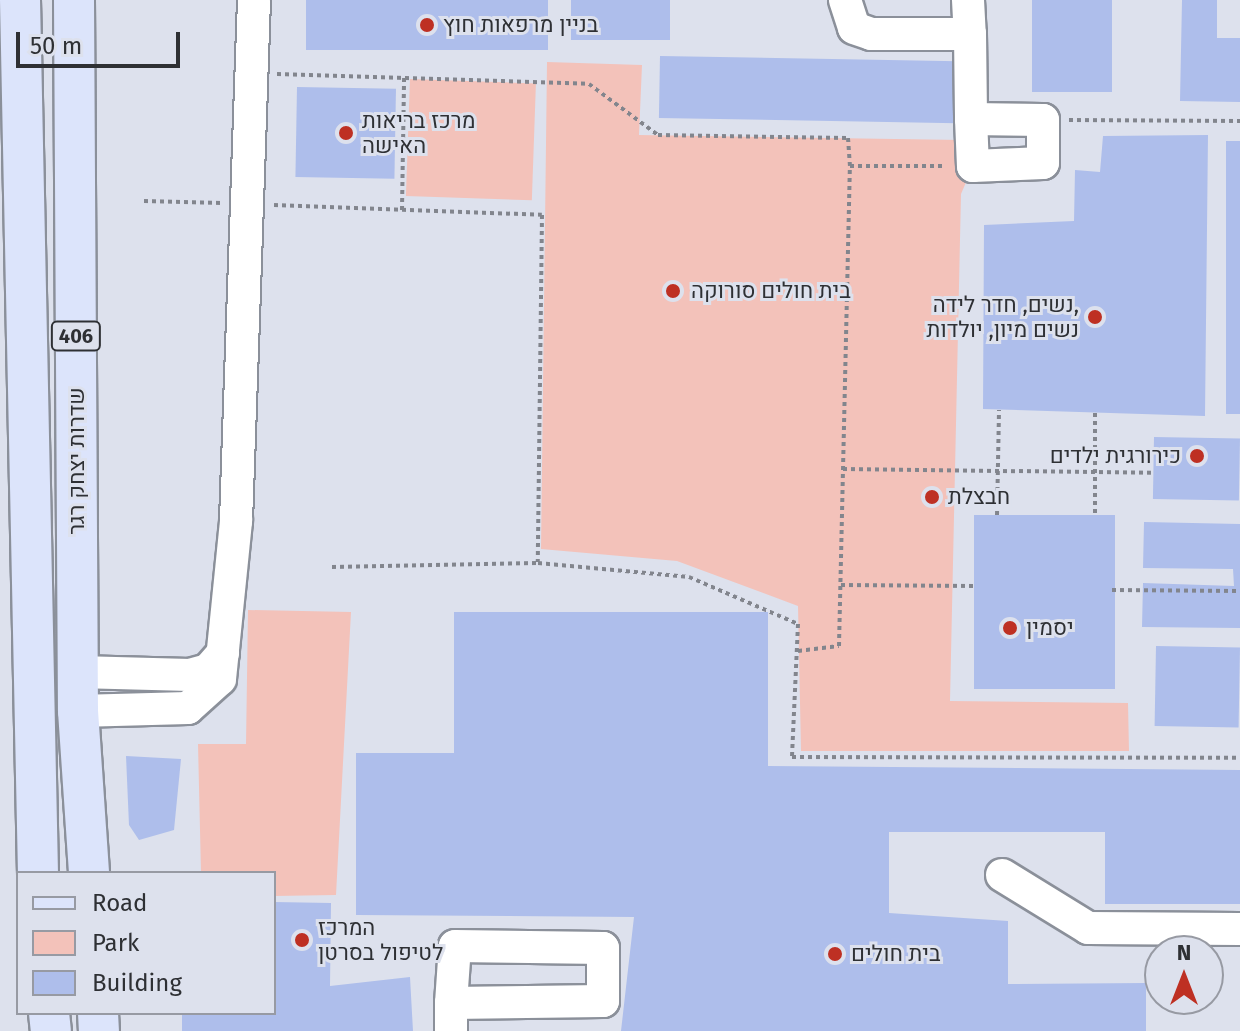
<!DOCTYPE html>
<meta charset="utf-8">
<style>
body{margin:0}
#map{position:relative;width:1240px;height:1031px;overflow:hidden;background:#dde1ed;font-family:"Fira Sans",Heebo,sans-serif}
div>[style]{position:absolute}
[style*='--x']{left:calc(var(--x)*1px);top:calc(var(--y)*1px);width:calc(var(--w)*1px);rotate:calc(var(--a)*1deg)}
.green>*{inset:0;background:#f3c2ba;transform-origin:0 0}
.building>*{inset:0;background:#aebeeb;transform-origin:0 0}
.path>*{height:4px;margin-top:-2px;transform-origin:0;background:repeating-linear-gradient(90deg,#82858d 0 4px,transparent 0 8px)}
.roads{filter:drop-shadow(2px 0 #8b909a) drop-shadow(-2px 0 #8b909a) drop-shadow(0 2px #8b909a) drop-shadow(0 -2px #8b909a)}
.minor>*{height:32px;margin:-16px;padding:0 16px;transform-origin:16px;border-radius:16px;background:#fff}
.major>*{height:40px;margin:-20px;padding:0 20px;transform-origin:20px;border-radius:20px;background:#dce4fb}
.dots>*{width:22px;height:22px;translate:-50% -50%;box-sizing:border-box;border:4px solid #dde1ed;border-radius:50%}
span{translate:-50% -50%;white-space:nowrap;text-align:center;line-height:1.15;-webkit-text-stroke:6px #dde1ed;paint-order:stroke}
.shield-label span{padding:2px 6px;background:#dde1ed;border:2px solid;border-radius:6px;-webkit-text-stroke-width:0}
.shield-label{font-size:20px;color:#2e3034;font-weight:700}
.poi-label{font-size:22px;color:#2e3034}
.left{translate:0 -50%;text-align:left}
.right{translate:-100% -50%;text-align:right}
.street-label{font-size:22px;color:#2e3034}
.legend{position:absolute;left:16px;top:871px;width:260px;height:144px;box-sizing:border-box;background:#dde1ed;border:2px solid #979aa3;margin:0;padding:10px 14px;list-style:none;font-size:24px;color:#2e3034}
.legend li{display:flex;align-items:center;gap:16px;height:40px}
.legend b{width:40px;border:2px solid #979aa3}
.north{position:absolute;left:1144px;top:935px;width:80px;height:80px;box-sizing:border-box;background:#dde1ed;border:2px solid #979aa3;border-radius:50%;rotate:0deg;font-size:22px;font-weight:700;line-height:32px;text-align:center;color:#2e3034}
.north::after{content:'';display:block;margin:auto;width:28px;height:36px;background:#be3023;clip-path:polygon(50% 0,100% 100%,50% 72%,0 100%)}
.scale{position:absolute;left:16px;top:32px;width:164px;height:36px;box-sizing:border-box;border:4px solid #2e3034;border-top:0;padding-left:10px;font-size:24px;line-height:28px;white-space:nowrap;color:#2e3034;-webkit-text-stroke:6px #dde1ed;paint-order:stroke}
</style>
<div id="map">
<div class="green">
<div style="clip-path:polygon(547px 62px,642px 65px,639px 135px,962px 140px,973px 166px,961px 194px,950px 701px,1128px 703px,1129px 751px,801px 751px,798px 606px,677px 561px,541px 549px)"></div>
<div style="left:410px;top:79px;width:126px;height:117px;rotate:2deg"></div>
<div style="clip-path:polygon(248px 610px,351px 612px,336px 895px,274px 896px,274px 873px,201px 873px,198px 744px,246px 744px)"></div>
</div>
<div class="building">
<div style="left:306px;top:0;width:242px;height:50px"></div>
<div style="left:571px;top:0;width:99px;height:40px"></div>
<div style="left:1032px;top:0;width:80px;height:92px"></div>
<div style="clip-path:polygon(1182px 0,1217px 0,1217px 38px,1240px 38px,1240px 102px,1180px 101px)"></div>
<div style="left:660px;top:56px;width:298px;height:62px;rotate:1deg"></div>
<div style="left:297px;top:87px;width:99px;height:90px;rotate:1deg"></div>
<div style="clip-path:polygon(1208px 135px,1205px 416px,983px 409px,984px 225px,1074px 221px,1075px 170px,1100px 172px,1103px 136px)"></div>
<div style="left:1226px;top:141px;width:14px;height:273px"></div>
<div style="left:1154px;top:437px;width:86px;height:62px;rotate:1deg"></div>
<div style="left:974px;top:515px;width:141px;height:174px"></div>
<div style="clip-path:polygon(1144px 522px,1240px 524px,1240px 628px,1142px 627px,1143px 583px,1234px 586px,1233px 569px,1143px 568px)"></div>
<div style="clip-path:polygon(454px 612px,768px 612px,768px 766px,1240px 770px,1240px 904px,1105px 904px,1105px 832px,889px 832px,889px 913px,1008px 921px,1008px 984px,1146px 983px,1146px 1031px,621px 1031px,634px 917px,356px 915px,356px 753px,454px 753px)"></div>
<div style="left:1156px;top:646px;width:84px;height:80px;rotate:1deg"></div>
<div style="clip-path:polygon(126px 756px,181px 759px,174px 830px,139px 840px,129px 825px)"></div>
<div style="clip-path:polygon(274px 902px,331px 903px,330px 986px,410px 977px,413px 1031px,182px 1031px,182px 1013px,274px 1013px)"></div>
</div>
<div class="path">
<div style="--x:277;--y:74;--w:312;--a:1.8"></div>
<div style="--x:589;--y:84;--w:86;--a:36.5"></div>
<div style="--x:658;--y:135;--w:190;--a:0.9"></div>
<div style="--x:848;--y:138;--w:28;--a:86"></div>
<div style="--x:850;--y:166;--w:96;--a:0"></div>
<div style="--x:1069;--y:120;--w:171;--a:0.3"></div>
<div style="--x:144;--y:201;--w:78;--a:1.5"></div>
<div style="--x:274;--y:205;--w:268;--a:2.1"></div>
<div style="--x:542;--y:215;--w:347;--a:90.7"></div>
<div style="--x:402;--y:210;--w:132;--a:-89.1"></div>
<div style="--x:1095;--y:413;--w:103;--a:90"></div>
<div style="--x:843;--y:469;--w:310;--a:0.7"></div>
<div style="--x:997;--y:515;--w:105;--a:-88.9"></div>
<div style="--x:332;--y:567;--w:206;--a:-1.1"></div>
<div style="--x:538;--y:563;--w:152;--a:5.3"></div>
<div style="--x:689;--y:577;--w:119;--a:23.3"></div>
<div style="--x:798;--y:624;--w:133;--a:92.6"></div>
<div style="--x:792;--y:757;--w:448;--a:0.1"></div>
<div style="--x:841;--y:585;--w:133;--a:0.4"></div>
<div style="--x:1112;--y:590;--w:128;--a:0.4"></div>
<div style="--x:798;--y:651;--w:41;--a:-7"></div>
<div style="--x:839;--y:646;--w:480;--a:-88.7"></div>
</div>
<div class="roads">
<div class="minor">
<div style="--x:845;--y:0;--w:29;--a:72"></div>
<div style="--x:854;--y:28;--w:18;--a:19"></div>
<div style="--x:871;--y:34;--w:99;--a:0"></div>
<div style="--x:968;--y:0;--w:34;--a:87"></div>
<div style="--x:970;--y:34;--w:85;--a:89.3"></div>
<div style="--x:971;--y:119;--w:47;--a:87.6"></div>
<div style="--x:973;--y:166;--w:70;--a:-2.5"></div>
<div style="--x:1043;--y:163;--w:43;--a:-90"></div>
<div style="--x:1043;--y:120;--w:72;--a:-179.2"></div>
<div style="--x:78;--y:672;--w:112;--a:1.5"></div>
<div style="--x:190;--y:675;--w:19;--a:-16"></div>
<div style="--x:208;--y:670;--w:23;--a:-49"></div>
<div style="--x:78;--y:711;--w:110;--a:-1.6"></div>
<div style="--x:188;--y:708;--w:43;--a:-42.2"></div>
<div style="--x:220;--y:679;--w:159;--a:-84.2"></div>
<div style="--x:236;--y:521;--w:521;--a:-88.02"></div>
<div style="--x:1002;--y:875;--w:101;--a:31.6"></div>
<div style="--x:1088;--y:928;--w:152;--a:0.4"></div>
<div style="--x:451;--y:1031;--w:28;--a:-90"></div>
<div style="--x:451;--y:1003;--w:57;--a:-86"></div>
<div style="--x:455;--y:946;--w:148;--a:0.8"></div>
<div style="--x:603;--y:948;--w:53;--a:90"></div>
<div style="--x:603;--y:1001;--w:152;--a:179.2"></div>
</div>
<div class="major">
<div style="--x:20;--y:0;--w:873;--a:88.82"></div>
<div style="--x:74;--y:0;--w:711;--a:89.68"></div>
<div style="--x:78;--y:711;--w:162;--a:86.1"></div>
<div style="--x:49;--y:1013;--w:18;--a:84"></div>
<div style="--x:98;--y:1013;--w:18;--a:87"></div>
</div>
</div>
<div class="dots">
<div style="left:427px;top:25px;background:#be3023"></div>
<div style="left:346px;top:133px;background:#be3023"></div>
<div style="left:673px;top:291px;background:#be3023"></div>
<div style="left:1095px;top:317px;background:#be3023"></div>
<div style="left:1197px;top:456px;background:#be3023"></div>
<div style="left:932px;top:497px;background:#be3023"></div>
<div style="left:1010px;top:628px;background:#be3023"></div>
<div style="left:302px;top:940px;background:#be3023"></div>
<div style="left:835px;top:954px;background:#be3023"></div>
</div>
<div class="shield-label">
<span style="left:76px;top:336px">406</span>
</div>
<div class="poi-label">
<span class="left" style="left:443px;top:25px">בניין מרפאות חוץ</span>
<span class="left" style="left:362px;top:133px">מרכז בריאות<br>האישה</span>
<span class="left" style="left:691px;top:291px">בית חולים סורוקה</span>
<span class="right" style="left:1079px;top:317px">נשים, חדר לידה,<br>נשים מיון, יולדות</span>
<span class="right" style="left:1181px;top:456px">כירורגית ילדים</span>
<span class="left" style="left:948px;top:497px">חבצלת</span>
<span class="left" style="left:1026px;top:628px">יסמין</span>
<span class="left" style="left:318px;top:940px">המרכז<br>לטיפול בסרטן</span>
<span class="left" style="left:851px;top:954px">בית חולים</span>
</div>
<div class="street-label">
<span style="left:77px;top:461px;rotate:-90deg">שדרות יצחק רגר</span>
</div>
<ul class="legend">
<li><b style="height:10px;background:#dce4fb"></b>Road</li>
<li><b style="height:22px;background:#f3c2ba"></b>Park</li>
<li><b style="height:22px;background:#aebeeb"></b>Building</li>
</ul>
<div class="north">N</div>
<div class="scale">50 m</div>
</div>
